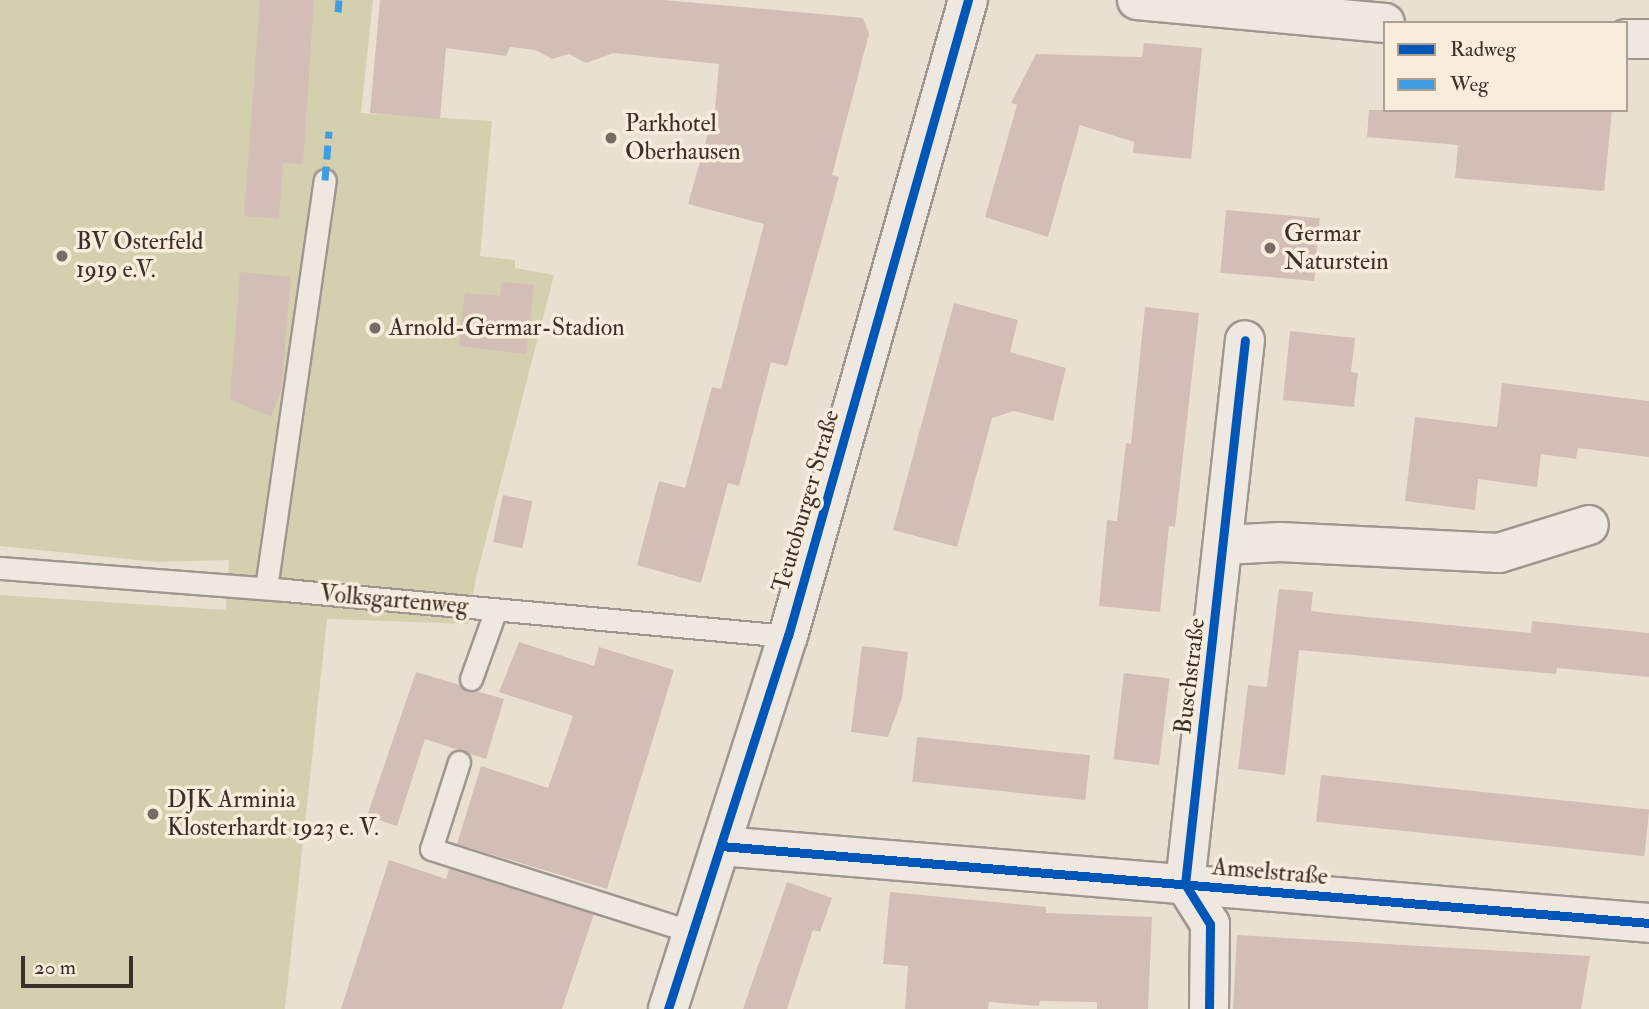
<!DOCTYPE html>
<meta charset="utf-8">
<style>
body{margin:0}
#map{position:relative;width:1649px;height:1009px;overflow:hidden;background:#eae0d2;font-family:"IM FELL Double Pica",serif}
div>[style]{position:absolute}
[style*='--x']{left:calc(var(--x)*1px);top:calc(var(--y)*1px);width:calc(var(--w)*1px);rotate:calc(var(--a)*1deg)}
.green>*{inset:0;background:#d4cfae}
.building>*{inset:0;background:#d2beb6;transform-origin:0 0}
.roads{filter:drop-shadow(2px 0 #9f978f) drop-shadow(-2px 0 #9f978f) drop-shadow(0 2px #9f978f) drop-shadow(0 -2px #9f978f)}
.lane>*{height:21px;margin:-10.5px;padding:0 10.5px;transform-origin:10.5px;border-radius:10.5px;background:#eee8e1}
.street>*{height:38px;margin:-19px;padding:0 19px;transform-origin:19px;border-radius:19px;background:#eee8e1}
.secondary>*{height:38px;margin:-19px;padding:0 19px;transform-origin:19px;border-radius:19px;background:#eee8e1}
.quiet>*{height:7px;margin-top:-3.5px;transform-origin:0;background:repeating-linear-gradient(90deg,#3f9de1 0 14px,transparent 0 21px)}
.cycleway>*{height:9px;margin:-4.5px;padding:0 4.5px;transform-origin:4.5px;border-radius:4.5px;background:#0057b8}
.dots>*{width:19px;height:19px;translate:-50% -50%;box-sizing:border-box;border:4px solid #f8ecdb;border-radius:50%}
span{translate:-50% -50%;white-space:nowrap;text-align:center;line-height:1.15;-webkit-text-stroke:7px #f8ecdb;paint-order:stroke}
.poi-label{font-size:24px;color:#3b2f29}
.left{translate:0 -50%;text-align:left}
.street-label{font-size:24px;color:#3b2f29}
.legend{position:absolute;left:1383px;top:21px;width:245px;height:91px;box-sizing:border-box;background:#f8ecdb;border:2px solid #aca094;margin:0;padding:9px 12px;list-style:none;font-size:21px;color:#3b2f29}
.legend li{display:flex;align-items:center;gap:14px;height:35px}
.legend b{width:35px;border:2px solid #aca094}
.scale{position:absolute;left:21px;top:956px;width:112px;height:32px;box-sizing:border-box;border:4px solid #3b2f29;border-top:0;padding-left:9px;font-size:21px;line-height:24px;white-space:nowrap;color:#3b2f29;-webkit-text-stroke:5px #f8ecdb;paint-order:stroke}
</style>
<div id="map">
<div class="green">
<div style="clip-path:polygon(0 0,373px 0,361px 113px,492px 121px,480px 256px,515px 260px,515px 268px,554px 275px,476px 578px,468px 624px,327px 619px,285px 1009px,0 1009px,0 595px,226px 610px,229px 560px,156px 562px,0 546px)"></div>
</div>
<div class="building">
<div style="clip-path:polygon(260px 0,314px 0,303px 164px,283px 163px,279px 219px,244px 216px)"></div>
<div style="clip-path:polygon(380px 0,664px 0,863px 18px,869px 34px,832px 175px,839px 177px,787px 366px,771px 362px,739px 486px,728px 483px,701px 583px,637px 565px,659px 481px,685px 488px,712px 387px,721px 389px,764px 224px,688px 204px,715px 109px,719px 64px,614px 53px,586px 63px,569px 54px,552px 59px,536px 50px,510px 47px,506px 56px,446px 48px,440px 119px,370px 113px)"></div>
<div style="clip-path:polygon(1144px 43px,1202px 48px,1191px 159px,1133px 153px,1134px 142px,1080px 125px,1048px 237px,985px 217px,1017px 105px,1011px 103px,1036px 54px,1142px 57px)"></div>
<div style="clip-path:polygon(1369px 110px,1612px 110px,1604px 191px,1455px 178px,1458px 145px,1367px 137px)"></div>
<div style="left:1226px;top:210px;width:94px;height:63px;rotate:5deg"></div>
<div style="clip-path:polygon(240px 272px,291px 277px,281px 391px,271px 417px,230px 399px)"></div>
<div style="clip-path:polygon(502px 282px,534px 285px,526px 354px,459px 346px,465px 293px,500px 296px)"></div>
<div style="clip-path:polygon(954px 303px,1018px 320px,1010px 352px,1066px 368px,1053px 421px,1014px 411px,992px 418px,957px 547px,893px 530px)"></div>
<div style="clip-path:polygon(1145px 307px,1199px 313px,1175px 527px,1169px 526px,1160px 612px,1099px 606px,1107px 520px,1117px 521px,1126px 443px,1131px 444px)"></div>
<div style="clip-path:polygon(1290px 331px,1355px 338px,1351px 372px,1358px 373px,1354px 407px,1283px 400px)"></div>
<div style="clip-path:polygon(1502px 383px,1649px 401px,1649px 457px,1578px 448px,1576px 459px,1541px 454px,1537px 487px,1478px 479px,1475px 510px,1405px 501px,1415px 417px,1497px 427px)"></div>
<div style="left:503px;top:495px;width:30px;height:48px;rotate:12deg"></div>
<div style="clip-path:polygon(1279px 589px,1313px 592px,1311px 611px,1337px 614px,1531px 633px,1532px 621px,1649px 633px,1649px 677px,1557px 668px,1556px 674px,1299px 650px,1285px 775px,1238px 769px,1248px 685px,1267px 687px)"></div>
<div style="clip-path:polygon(519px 642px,594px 666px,599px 647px,674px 670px,607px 889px,457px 844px,481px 766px,548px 788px,573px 716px,499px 692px)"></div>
<div style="clip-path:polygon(862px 646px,908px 652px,902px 698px,888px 737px,851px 732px)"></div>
<div style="clip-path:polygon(416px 672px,460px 685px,467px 692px,476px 691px,504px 699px,486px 759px,425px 739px,397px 826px,367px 816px)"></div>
<div style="left:1124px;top:673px;width:46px;height:87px;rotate:7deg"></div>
<div style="left:917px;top:737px;width:174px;height:45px;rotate:6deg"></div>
<div style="left:1321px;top:775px;width:330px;height:47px;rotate:6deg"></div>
<div style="clip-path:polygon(389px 860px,446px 879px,449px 869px,594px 914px,562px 1009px,341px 1009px)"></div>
<div style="clip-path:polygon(787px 882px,832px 898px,820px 932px,813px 930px,787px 1009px,743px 1009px)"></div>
<div style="clip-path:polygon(890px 892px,1046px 907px,1046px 913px,1152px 917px,1148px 1009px,1097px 1009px,1097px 1002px,1040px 1001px,1039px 1006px,989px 1002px,988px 1009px,905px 1009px,908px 966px,883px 964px)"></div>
<div style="clip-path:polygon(1237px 935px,1590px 956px,1581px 1009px,1233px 1009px)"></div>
</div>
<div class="roads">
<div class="lane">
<div style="--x:0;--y:568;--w:286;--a:4.4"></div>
<div style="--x:285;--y:590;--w:505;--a:5.23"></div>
<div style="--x:266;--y:588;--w:412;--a:-81.8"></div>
<div style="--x:471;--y:679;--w:74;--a:-70.3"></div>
<div style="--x:459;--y:762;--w:91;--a:107.8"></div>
<div style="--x:431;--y:849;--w:275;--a:17.6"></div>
</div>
<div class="street">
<div style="--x:1137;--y:0;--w:249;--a:5.3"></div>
<div style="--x:1626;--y:39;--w:23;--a:0"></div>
<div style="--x:1224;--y:545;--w:56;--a:-3.1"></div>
<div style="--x:1280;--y:542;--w:219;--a:2.9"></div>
<div style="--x:1499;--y:553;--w:94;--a:-17.3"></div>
<div style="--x:721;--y:846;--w:931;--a:4.74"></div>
<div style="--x:1209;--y:1009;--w:85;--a:-89.3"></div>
<div style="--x:1210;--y:924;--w:47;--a:-122"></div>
<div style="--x:1185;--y:884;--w:547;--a:-83.71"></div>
</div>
<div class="secondary">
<div style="--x:668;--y:1009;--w:392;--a:-72.2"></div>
<div style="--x:788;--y:636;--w:661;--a:-74.2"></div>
</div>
</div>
<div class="quiet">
<div style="--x:338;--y:12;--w:12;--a:-85"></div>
<div style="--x:325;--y:180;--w:49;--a:-85.3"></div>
</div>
<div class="cycleway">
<div style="--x:721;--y:846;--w:931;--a:4.74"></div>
<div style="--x:668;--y:1009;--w:392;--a:-72.2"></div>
<div style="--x:788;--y:636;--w:661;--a:-74.2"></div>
<div style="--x:1209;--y:1009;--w:85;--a:-89.3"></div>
<div style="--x:1210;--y:924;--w:47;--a:-122"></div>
<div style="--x:1185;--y:884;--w:547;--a:-83.71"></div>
</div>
<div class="dots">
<div style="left:611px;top:138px;background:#786d64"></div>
<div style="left:1270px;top:248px;background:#786d64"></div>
<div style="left:62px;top:256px;background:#786d64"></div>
<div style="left:375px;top:328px;background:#786d64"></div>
<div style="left:153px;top:814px;background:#786d64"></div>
</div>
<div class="poi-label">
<span class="left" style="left:625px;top:138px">Parkhotel<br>Oberhausen</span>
<span class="left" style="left:1284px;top:248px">Germar<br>Naturstein</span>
<span class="left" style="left:76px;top:256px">BV Osterfeld<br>1919 e.V.</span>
<span class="left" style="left:389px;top:328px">Arnold-Germar-Stadion</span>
<span class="left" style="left:167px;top:814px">DJK Arminia<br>Klosterhardt 1923 e. V.</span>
</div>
<div class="street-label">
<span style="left:806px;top:501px;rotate:-74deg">Teutoburger Straße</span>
<span style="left:394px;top:600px;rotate:5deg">Volksgartenweg</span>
<span style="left:1190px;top:676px;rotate:-83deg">Buschstraße</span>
<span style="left:1270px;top:872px;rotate:5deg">Amselstraße</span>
</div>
<ul class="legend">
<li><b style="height:9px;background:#0057b8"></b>Radweg</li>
<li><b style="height:9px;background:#3f9de1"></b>Weg</li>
</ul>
<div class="scale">20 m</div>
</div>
